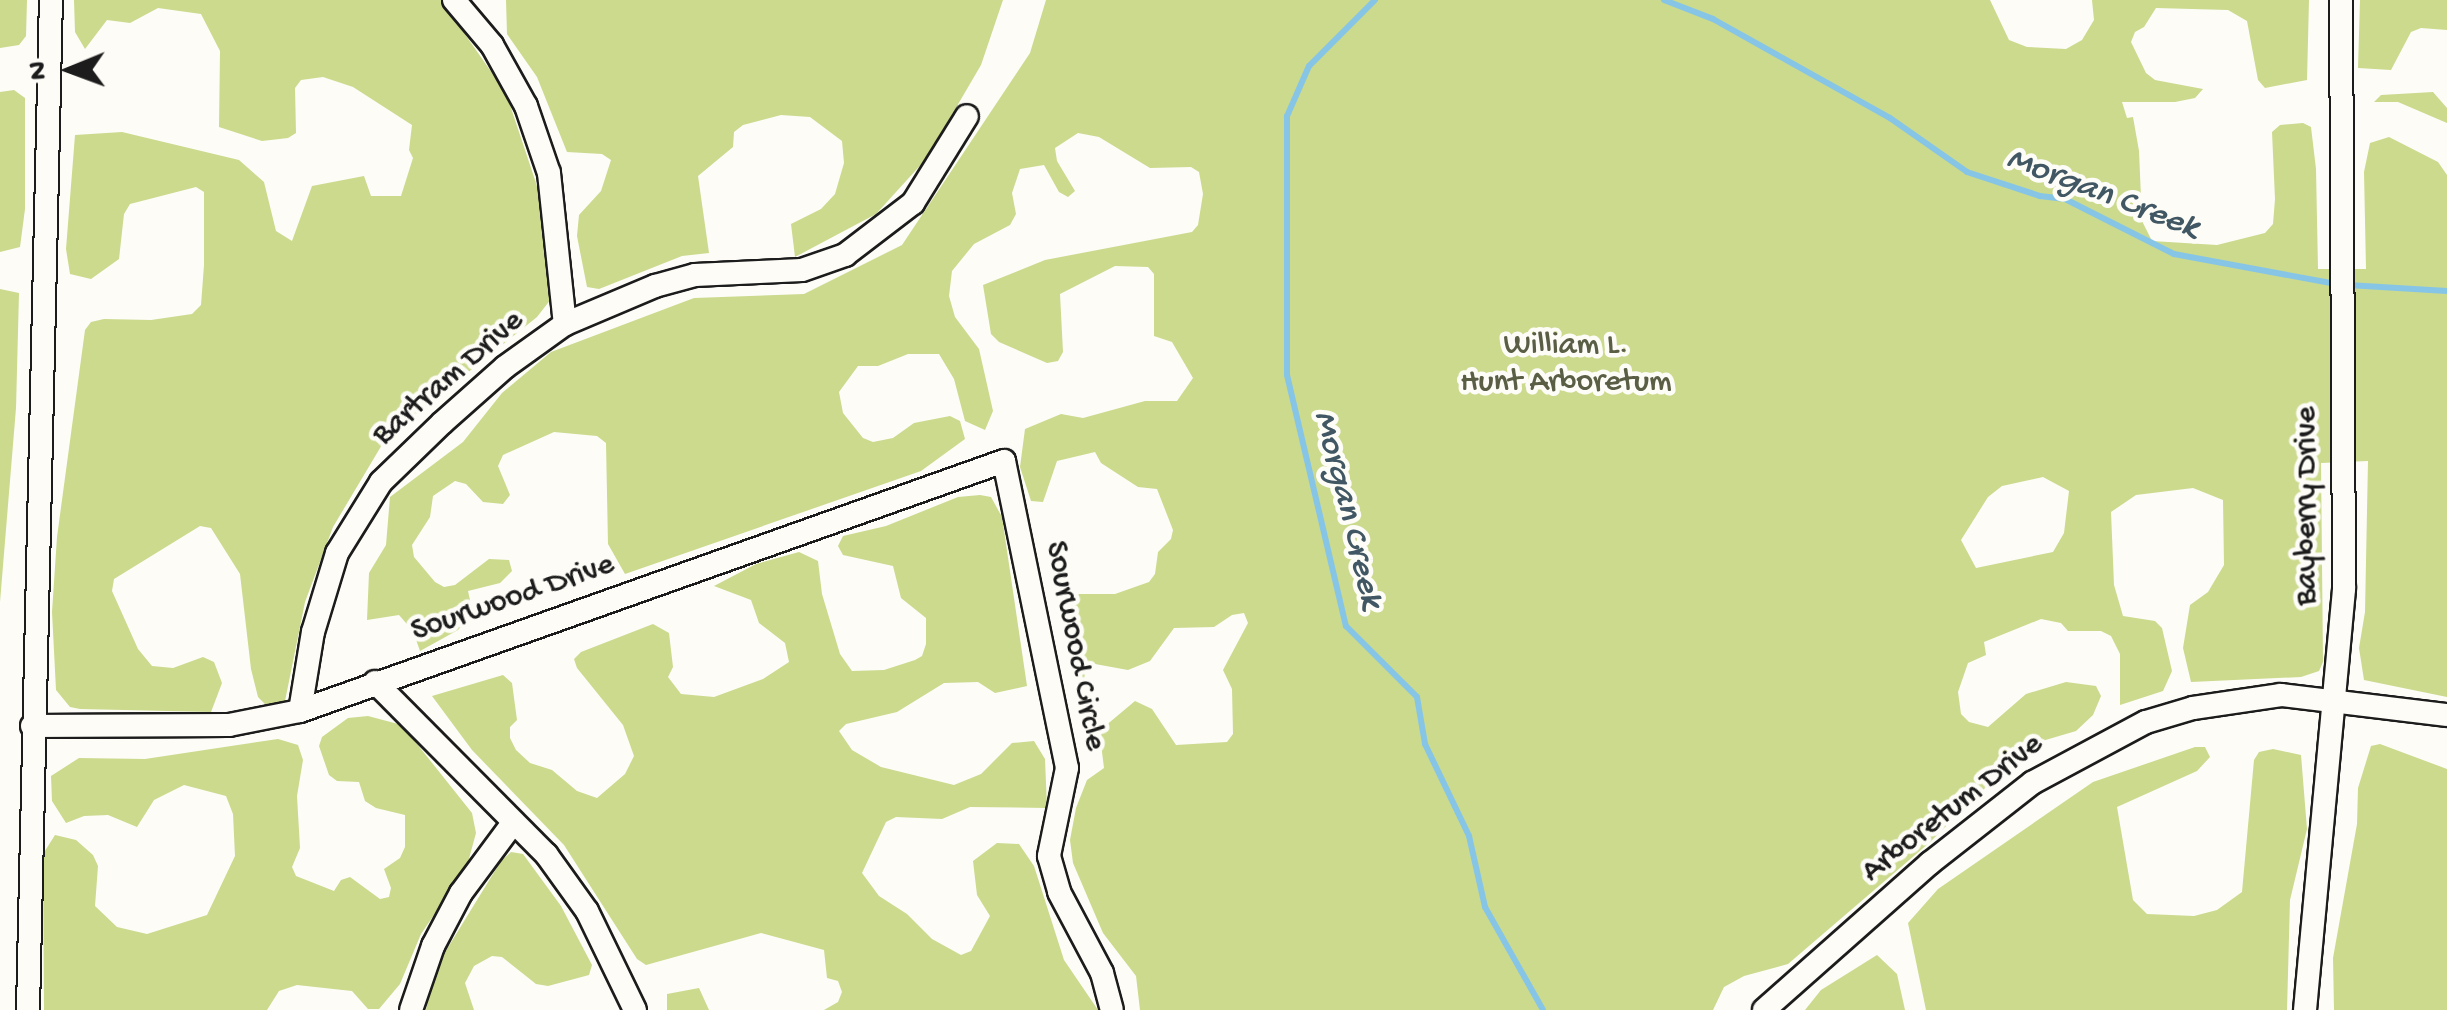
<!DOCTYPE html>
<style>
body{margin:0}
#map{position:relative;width:2447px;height:1010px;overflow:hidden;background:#fdfcf7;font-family:"Gochi Hand",sans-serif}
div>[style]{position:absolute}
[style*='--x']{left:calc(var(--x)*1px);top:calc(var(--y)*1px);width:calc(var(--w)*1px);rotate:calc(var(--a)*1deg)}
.green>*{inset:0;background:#cbda8d}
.stream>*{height:6px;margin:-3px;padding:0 3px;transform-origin:3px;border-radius:3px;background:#87c5e7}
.roads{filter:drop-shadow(2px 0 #1c1c1c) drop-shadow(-2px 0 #1c1c1c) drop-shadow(0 2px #1c1c1c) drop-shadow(0 -2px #1c1c1c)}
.street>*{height:22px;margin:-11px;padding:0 11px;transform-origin:11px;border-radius:11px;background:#fdfcf7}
span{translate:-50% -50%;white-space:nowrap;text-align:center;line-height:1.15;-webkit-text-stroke:9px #fdfcf7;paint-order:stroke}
.park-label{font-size:32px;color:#595e44}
.street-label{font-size:32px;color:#1c1c1c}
.water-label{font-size:35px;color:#415763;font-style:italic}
.north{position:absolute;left:20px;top:20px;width:100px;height:100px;-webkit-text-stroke:8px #fdfcf7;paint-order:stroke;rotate:269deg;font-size:28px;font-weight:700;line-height:40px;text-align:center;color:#1c1c1c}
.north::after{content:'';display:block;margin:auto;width:35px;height:45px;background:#1c1c1c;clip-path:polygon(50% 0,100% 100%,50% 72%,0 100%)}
</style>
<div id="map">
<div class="green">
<div style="clip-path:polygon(0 0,27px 0,26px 36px,19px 45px,0 48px)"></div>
<div style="clip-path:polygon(74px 0,441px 0,506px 93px,545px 210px,551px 299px,537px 317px,386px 438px,333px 527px,305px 602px,285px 701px,268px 707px,258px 697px,251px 669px,240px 574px,211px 528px,200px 526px,114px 579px,112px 591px,138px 649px,152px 666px,173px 668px,203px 657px,214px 662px,222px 683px,211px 712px,80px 709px,70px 707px,56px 690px,52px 612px,57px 537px,85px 330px,91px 322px,104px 319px,151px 320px,192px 314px,201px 305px,204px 265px,204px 192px,196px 187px,130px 204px,124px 214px,119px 259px,91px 279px,70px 274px,66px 249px,75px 135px,122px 132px,239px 160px,264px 182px,276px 231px,292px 241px,312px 186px,364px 176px,371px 196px,401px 196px,413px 158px,409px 150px,412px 125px,353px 87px,323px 77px,301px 80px,295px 88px,296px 133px,288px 138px,262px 141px,219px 127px,220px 51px,201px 14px,158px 8px,130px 23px,107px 20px,85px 49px,75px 32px)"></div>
<div style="clip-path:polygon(506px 0,1003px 0,981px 65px,926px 159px,876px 214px,795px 257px,791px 224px,821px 209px,835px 194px,844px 163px,842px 141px,810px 117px,781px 115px,743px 125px,734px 132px,733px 147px,698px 176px,709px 253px,682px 256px,599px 289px,587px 287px,577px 236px,579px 215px,601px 191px,611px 160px,602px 154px,567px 152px,537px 77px,507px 34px)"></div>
<div style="clip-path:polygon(evenodd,1046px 0,1990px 0,2009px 40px,2027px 47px,2066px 49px,2082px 40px,2094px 20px,2092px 0,2309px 0,2307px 80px,2265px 88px,2258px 80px,2247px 21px,2228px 10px,2156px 8px,2144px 27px,2135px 32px,2131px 42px,2146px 73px,2155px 80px,2203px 89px,2195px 98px,2175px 102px,2122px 102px,2127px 118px,2133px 117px,2139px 151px,2142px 221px,2152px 241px,2217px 245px,2265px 233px,2273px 224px,2275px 199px,2272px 132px,2280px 125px,2303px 123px,2311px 127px,2316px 169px,2318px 269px,2366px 269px,2364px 172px,2370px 143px,2389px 137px,2438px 162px,2447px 175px,2447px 697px,2364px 680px,2359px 648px,2365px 612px,2368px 461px,2321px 463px,2323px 662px,2319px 671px,2301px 677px,2191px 682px,2183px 648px,2190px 605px,2208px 592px,2224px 565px,2223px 500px,2193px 488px,2136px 495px,2111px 512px,2114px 585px,2123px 616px,2155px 621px,2162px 628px,2172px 671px,2163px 691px,2120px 705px,2120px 654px,2111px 636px,2101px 631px,2068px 631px,2061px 623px,2041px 619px,1984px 642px,1986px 655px,1968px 663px,1958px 692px,1961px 714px,1969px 722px,1988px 727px,2026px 694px,2066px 682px,2096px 686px,2101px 696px,2093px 715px,2076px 731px,2029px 745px,1929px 843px,1788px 964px,1744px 976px,1724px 987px,1713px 1010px,1140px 1010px,1136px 976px,1103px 933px,1073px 863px,1070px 840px,1076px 808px,1087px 780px,1104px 768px,1100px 736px,1104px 727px,1135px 701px,1152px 709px,1176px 745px,1227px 742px,1233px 734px,1232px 689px,1223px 670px,1248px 623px,1244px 613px,1232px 615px,1214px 627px,1174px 628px,1150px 661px,1128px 670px,1084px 662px,1085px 685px,1078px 677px,1066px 619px,1070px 599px,1079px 594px,1115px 594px,1149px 582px,1155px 574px,1158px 552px,1171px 539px,1173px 530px,1157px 489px,1138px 487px,1101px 463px,1095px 452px,1057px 461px,1043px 502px,1031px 501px,1020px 467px,1025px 429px,1061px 414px,1083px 418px,1145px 401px,1177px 401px,1193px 378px,1172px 342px,1154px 336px,1154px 274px,1148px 267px,1115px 266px,1060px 294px,1063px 352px,1058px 361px,1047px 363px,999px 342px,991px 334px,983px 285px,1045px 260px,1192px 232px,1198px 225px,1203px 194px,1199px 172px,1191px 167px,1150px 168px,1099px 137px,1078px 133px,1055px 148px,1057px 161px,1075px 191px,1068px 197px,1059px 192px,1044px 165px,1020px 169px,1012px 193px,1016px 214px,1010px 225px,974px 244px,952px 271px,949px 296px,955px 317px,979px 349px,993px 411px,985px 430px,965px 421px,954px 379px,939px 354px,908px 354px,878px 366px,858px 366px,839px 392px,843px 413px,863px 438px,873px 442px,893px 438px,914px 423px,950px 416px,960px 421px,965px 439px,921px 471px,625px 574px,608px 544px,606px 443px,597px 436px,554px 432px,503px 455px,498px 466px,510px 495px,503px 504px,483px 502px,466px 484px,455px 481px,433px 496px,430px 517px,412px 545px,414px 557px,435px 582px,444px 587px,455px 585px,489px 559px,509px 560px,512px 571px,500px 583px,468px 591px,473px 614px,458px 630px,420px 651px,413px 631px,399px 615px,367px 620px,369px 573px,386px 545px,390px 497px,463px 442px,502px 393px,551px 352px,694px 298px,804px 294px,902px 245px,1030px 53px,1046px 0,2043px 477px,2069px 491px,2064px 533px,2053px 552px,1976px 568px,1961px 540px,1988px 497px,2002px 486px,2043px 477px)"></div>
<div style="clip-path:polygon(2360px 0,2447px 0,2447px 30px,2421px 28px,2411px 32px,2391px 70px,2358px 68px)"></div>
<div style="clip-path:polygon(14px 90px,25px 98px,25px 209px,20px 247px,0 252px,0 92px)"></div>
<div style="clip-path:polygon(2433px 92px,2447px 108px,2447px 123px,2398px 102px,2374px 102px,2381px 95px)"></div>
<div style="clip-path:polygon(0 289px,19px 293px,16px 408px,0 602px)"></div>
<div style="clip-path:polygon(980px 495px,991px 497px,1002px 517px,1027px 686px,995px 693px,978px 682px,944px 683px,897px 712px,846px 724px,839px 731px,852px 750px,881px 767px,954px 785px,981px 774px,1012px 743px,1034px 741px,1045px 759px,1047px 808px,970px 807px,942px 819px,896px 817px,886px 822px,862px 873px,879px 896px,907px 914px,932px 939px,961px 955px,971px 951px,990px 916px,977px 895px,973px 861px,997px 843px,1019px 844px,1034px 866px,1064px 960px,1098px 1010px,824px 1010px,838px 1002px,842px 992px,838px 981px,827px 978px,824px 950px,761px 933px,646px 965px,637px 959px,564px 845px,472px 750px,432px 696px,503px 675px,512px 683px,517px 720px,510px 727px,510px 738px,516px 750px,530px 763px,552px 770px,577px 791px,597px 798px,625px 774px,634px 756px,623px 725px,577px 668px,574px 659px,581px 652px,653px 624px,669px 633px,673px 667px,668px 677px,681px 694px,714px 697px,763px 679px,789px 662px,785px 643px,759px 623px,751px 600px,714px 586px,756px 564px,799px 552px,818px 561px,822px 594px,840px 654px,852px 671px,884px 670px,915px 660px,922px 656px,926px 644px,926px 618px,901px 598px,893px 566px,843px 555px,838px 546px,843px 536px,886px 526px,958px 497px)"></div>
<div style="clip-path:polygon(368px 716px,398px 724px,413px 739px,472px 813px,476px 833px,467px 866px,421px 934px,400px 984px,379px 1009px,368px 1009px,352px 991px,297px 985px,279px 991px,267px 1010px,44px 1010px,43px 854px,55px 835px,76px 840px,93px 855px,98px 866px,95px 906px,117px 927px,147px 934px,207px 915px,235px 856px,233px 814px,226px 796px,184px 785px,154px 800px,137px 827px,108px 815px,84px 816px,66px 823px,52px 801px,51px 776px,79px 758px,145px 759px,278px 739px,298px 745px,303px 760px,297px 796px,300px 848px,292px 867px,296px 876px,334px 891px,341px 880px,350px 877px,380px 899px,389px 897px,391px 888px,384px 869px,400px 858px,405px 847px,405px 815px,376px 808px,365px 801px,359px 782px,337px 781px,329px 775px,319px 746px,322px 737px,348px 718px)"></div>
<div style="clip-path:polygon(2380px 744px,2447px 769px,2447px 1010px,2334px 1010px,2333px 958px,2357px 824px,2358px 788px,2371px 746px)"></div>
<div style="clip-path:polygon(2195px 747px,2205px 747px,2210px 757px,2197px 771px,2117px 807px,2133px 900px,2147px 914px,2194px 916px,2217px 910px,2242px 892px,2254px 760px,2259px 752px,2273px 749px,2301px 755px,2307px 829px,2290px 900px,2287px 1010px,1926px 1010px,1908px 923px,1938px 889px,2093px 782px)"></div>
<div style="clip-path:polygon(511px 852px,523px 854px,561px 906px,592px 965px,589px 975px,548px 986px,536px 984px,502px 957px,492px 956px,474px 966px,465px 983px,474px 1010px,426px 1010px,431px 975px,501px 861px)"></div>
<div style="clip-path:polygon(1877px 955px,1897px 974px,1905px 1010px,1805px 1010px,1821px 990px)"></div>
<div style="clip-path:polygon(699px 988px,709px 1010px,667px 1010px,667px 994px)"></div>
</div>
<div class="stream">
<div style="--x:1375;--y:0;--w:93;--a:135"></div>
<div style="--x:1309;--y:66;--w:55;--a:113.7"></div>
<div style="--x:1287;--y:116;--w:259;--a:90"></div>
<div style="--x:1287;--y:375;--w:258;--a:76.8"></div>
<div style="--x:1346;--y:626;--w:100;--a:45"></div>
<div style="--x:1417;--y:697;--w:48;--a:80.3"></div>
<div style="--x:1425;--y:744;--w:102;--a:64.4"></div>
<div style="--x:1469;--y:836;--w:73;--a:77.3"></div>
<div style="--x:1485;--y:907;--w:118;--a:60.6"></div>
<div style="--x:1664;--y:0;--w:53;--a:21.2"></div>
<div style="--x:1713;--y:19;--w:203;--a:29.2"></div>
<div style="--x:1890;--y:118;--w:94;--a:35"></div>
<div style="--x:1967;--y:172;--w:77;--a:18.2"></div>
<div style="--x:2040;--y:196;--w:25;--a:7"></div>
<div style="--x:2065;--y:199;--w:122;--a:26.8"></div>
<div style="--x:2174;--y:254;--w:165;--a:10.5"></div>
<div style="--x:2348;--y:285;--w:99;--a:3.5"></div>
</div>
<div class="roads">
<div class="street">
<div style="--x:454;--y:0;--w:59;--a:49.8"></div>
<div style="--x:492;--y:45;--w:70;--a:60.9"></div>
<div style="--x:526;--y:106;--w:71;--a:71.1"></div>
<div style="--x:549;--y:173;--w:152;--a:84"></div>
<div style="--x:375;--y:682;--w:243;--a:45.2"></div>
<div style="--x:546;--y:854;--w:70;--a:54.3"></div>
<div style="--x:587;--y:911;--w:110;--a:64.1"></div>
<div style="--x:300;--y:711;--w:80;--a:-80.7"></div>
<div style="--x:313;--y:632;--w:83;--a:-73.1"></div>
<div style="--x:337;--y:553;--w:84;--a:-58.2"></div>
<div style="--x:381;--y:482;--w:85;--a:-44"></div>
<div style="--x:442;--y:423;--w:84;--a:-41.6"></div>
<div style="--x:505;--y:367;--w:74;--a:-35.6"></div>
<div style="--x:565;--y:324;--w:98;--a:-22.9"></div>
<div style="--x:655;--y:286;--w:41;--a:-15.4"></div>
<div style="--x:695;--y:275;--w:107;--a:-2.7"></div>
<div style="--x:802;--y:270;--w:46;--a:-19.2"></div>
<div style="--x:845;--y:255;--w:86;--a:-37.4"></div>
<div style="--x:913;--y:203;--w:102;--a:-58.2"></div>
<div style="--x:32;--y:726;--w:197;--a:-0.3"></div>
<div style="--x:229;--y:725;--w:72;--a:-11.2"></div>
<div style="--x:300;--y:711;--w:747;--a:-19.55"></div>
<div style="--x:1004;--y:461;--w:313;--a:78.4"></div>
<div style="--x:1067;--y:768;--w:90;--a:101.6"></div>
<div style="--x:1049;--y:856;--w:37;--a:74"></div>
<div style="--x:1059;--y:892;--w:92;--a:62"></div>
<div style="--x:1102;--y:973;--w:38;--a:75"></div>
<div style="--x:28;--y:1010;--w:1010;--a:-88.7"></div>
<div style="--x:411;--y:1010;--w:68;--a:-71"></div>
<div style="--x:433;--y:946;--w:60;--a:-62.2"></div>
<div style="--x:461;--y:893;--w:87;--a:-53.4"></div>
<div style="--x:1764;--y:1010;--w:222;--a:-41.5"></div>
<div style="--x:1930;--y:863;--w:130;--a:-38.1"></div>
<div style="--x:2032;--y:783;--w:129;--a:-28.2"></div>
<div style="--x:2146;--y:722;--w:49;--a:-16.6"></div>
<div style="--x:2193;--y:708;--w:89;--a:-8.4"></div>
<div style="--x:2281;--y:695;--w:167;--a:6.9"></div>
<div style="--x:2305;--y:1010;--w:423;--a:-84.7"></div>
<div style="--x:2344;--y:589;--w:589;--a:-90.29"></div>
</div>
</div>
<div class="park-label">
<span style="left:1566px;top:365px">William L.<br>Hunt Arboretum</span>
</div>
<div class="street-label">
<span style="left:449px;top:379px;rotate:-41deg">Bartram Drive</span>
<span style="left:2308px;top:506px;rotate:-90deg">Bayberry Drive</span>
<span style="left:513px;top:599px;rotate:-19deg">Sourwood Drive</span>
<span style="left:1074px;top:646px;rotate:79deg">Sourwood Circle</span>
<span style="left:1953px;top:809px;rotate:-38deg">Arboretum Drive</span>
</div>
<div class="water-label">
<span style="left:2102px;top:195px;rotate:21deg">Morgan Creek</span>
<span style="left:1346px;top:510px;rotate:76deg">Morgan Creek</span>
</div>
<div class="north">N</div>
</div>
